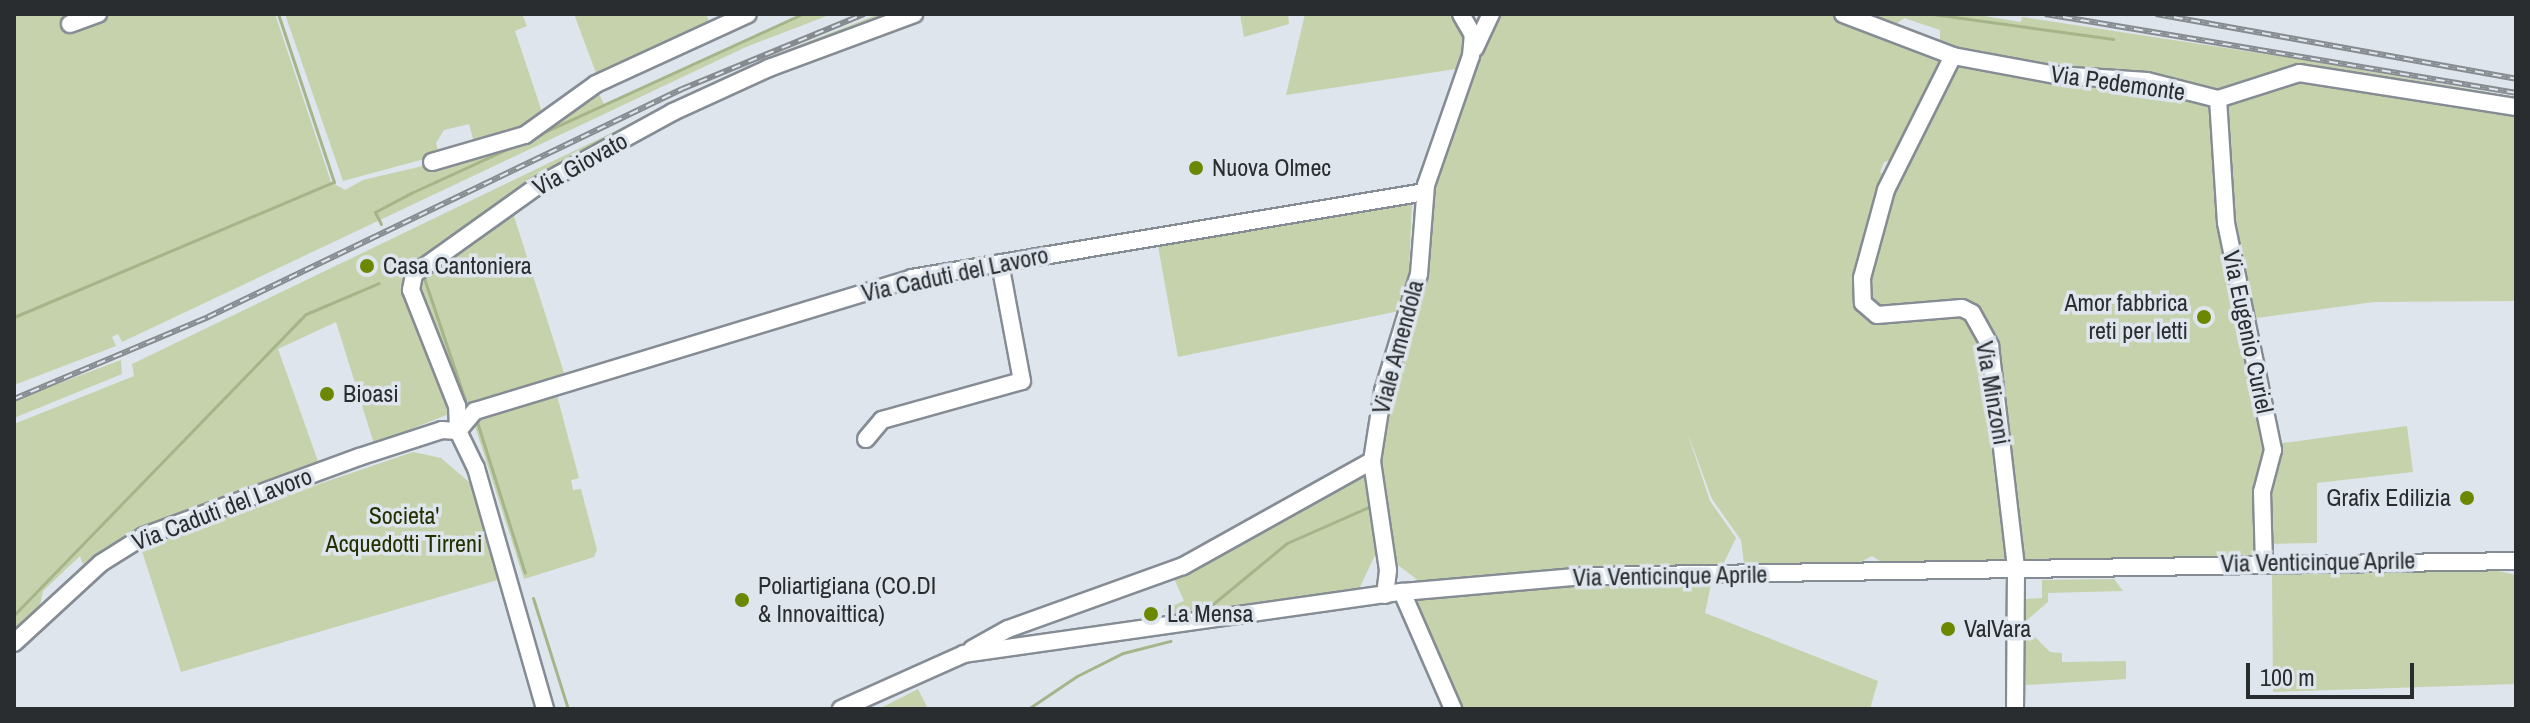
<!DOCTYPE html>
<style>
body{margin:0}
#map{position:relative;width:2530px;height:723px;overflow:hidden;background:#dee5ed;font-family:"Archivo Narrow",sans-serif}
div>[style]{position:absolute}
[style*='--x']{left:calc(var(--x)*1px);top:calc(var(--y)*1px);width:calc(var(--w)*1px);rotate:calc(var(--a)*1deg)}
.green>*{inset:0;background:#c5d2ac}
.stream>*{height:3px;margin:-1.5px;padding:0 1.5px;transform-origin:1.5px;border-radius:1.5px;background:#a6b589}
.roads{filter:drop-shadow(2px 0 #868c94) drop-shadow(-2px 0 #868c94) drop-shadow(0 2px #868c94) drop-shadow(0 -2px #868c94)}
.minor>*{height:16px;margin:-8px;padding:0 8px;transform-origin:8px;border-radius:8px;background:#fff}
.rail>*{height:6px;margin-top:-3px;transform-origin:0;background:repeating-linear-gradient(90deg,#dee5ed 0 9px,#868b90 0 18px);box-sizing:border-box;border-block:2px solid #868b90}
.dots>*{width:22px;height:22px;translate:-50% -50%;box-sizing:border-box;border:4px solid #dee5ed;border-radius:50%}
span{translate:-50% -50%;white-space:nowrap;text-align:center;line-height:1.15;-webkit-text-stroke:7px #dee5ed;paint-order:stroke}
.street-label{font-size:24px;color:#2a2d30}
.poi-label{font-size:24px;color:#2a2d30}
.left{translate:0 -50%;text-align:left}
.right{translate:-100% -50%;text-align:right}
.park-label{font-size:24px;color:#243000}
.frame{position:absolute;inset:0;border:16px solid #2a2d30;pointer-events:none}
.scale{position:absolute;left:2246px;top:663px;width:168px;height:36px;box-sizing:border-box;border:4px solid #2a2d30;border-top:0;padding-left:10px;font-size:24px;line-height:28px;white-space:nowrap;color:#2a2d30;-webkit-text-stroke:6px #dee5ed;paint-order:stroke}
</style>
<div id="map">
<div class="green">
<div style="clip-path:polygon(14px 14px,275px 14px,331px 182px,345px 190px,363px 180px,478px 153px,596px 88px,604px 104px,802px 14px,832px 14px,746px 47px,122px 342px,118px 334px,112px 337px,116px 346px,14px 385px)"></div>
<div style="clip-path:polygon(285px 14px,522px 14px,527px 26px,515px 31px,545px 121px,475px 146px,469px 124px,444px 130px,436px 143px,439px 155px,343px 181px)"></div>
<div style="clip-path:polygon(574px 14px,706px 14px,711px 27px,599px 81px)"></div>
<div style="clip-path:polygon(879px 14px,905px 14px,771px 64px,443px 248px,400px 286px,419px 320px,454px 412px,374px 444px,336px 322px,278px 349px,319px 464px,126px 535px,83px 564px,80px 556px,43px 591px,40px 605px,14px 633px,14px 424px,134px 376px,132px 364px,771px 56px)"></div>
<div style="clip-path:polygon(1240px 14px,1288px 14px,1289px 24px,1244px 37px)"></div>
<div style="clip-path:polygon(1305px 14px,1449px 14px,1467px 42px,1462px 68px,1286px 95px)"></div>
<div style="clip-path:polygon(1493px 14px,1838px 14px,1950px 57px,1902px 157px,1884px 162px,1880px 172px,1888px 180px,1861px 304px,1914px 313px,1921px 320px,1961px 309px,1980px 330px,2014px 567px,1882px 570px,1883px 563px,1872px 556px,1845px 570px,1745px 572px,1741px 540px,1712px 499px,1686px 429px,1710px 501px,1736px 538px,1719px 573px,1428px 588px,1398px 565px,1387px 551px,1378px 497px,1381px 413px,1414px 304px,1428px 185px)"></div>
<div style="clip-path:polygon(1851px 14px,1972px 14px,2021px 22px,2022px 17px,2304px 60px,2516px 97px,2516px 104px,2302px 69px,2217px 96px,1959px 55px,1940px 43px,1940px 30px,1904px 18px,1890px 29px)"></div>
<div style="clip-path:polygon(1954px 58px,2216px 101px,2267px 451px,2261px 561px,2018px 567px,1991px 346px,1973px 312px,1878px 313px,1864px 302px,1888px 191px)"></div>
<div style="clip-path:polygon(2289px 78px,2516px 111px,2516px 301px,2374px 302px,2249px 319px,2229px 223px,2221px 109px,2236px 96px)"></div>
<div style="clip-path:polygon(1412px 200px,1409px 275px,1399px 311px,1178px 357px,1157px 240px)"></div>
<div style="clip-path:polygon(512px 210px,565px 376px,463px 412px,418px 300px,418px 278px)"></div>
<div style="clip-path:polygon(121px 360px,122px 374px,14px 418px,14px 400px)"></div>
<div style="clip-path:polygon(555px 388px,579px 478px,571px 480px,573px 490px,581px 489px,597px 550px,594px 557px,524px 579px,473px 420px)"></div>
<div style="clip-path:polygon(2407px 426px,2413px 472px,2317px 483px,2317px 543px,2265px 544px,2265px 492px,2276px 444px)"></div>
<div style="clip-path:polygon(413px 452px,441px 458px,469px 482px,481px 505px,501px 579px,181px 672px,140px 545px)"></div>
<div style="clip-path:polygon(1362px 469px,1377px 551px,1359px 589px,1347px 595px,1167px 618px,1164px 609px,1184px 601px,1173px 576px)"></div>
<div style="clip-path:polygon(2481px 567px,2516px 575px,2516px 684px,2273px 692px,2272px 571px)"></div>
<div style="clip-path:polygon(2114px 579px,2123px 591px,2048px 593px,2048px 602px,2026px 621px,2026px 599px,2042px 598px,2042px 580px)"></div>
<div style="clip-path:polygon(1712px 580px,1705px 613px,1878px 681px,1870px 709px,1457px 709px,1402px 592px)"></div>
<div style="clip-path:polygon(2026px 635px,2033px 635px,2050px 652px,2062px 653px,2062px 662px,2126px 661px,2126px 679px,2026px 685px)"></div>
<div style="clip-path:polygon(918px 689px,928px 709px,879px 709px)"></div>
</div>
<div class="stream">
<div style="--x:1933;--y:14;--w:182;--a:7.9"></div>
<div style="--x:1418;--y:186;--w:60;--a:-71.6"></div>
<div style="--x:381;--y:224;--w:13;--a:-117"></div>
<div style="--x:375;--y:212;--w:41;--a:-27.8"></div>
<div style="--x:411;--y:193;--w:430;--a:-24.6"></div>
<div style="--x:1412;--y:257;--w:56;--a:-86.9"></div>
<div style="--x:402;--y:262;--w:4;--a:-45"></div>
<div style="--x:424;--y:278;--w:129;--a:71.4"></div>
<div style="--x:14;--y:317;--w:347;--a:-22.9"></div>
<div style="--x:334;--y:182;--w:177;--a:-108.4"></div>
<div style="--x:477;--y:422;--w:158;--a:72.4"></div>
<div style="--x:1364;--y:459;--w:24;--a:-81"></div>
<div style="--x:1365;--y:470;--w:28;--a:80"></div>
<div style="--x:533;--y:598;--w:116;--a:72.5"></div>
<div style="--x:1202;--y:613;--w:110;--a:-39.5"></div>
<div style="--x:1287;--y:543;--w:92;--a:-23.8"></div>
<div style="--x:14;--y:615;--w:419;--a:-45.9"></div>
<div style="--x:306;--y:314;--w:79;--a:-23"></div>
<div style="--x:1028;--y:709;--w:59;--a:-34"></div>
<div style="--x:1077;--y:676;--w:51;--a:-26.6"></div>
<div style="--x:1123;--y:653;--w:49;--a:-14.3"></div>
</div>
<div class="roads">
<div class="minor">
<div style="--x:1843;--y:14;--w:118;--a:20.9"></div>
<div style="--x:1953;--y:56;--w:105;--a:10.5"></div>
<div style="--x:2056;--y:75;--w:91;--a:3.8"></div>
<div style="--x:2147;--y:81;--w:73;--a:14.2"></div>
<div style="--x:2218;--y:99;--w:85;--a:-17.8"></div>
<div style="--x:2299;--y:73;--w:220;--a:8.9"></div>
<div style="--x:70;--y:24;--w:30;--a:-20"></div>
<div style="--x:1475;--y:48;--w:38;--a:-65"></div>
<div style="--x:1953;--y:56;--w:150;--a:116.6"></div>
<div style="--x:1886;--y:190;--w:91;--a:105.3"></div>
<div style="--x:1862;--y:278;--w:25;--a:88"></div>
<div style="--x:1863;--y:303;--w:18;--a:41"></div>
<div style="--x:1877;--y:315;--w:85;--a:-4.7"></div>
<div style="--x:1962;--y:308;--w:11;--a:27"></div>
<div style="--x:1972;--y:313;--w:38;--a:61"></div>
<div style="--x:1990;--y:346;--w:225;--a:83.3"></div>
<div style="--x:2016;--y:569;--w:140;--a:90.4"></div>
<div style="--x:2218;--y:99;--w:124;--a:86.3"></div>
<div style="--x:2226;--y:223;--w:232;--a:78.3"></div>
<div style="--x:2273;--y:450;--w:43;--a:104.7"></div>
<div style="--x:2262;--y:492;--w:72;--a:88.4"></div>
<div style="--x:432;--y:162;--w:97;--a:-16.2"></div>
<div style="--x:525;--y:135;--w:87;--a:-35.7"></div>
<div style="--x:596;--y:84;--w:167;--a:-24.7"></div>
<div style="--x:458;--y:431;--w:26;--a:-50"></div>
<div style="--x:475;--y:411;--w:457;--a:-16.9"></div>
<div style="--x:912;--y:278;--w:520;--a:-9.52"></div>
<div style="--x:458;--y:431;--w:25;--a:-92"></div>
<div style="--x:457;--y:406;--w:125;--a:-111.6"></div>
<div style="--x:411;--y:290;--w:16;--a:-79"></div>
<div style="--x:414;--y:274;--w:150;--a:-35.5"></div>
<div style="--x:536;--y:187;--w:156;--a:-28.7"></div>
<div style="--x:673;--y:112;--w:106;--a:-24.6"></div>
<div style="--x:769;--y:68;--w:155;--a:-20.4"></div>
<div style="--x:458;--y:431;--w:41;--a:64.1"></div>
<div style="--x:476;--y:468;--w:251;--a:74"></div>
<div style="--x:866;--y:439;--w:25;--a:-50"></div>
<div style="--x:882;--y:420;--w:145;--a:-15.6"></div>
<div style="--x:1022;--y:381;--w:120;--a:-100.6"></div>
<div style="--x:1402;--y:592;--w:128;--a:66.4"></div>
<div style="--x:1385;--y:595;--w:25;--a:-83"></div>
<div style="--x:1388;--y:570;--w:110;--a:-98.4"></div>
<div style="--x:1372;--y:461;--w:71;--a:-81.1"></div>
<div style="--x:1383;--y:391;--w:122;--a:-72.9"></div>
<div style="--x:1419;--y:274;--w:89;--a:-85.5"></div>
<div style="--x:1426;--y:185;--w:137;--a:-70.8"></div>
<div style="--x:1471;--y:56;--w:21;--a:-85"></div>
<div style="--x:1473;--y:35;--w:24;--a:-120"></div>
<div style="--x:14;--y:643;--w:118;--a:-42.6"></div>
<div style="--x:101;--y:563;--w:51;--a:-32.1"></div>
<div style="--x:144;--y:536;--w:229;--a:-20.2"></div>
<div style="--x:359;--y:457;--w:87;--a:-18"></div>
<div style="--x:442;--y:430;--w:16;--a:4"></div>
<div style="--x:972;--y:649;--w:41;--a:-29.1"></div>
<div style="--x:1008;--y:629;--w:186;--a:-19.8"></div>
<div style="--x:1183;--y:566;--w:216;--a:-29.1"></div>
<div style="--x:841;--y:709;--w:135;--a:-24.1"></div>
<div style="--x:964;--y:654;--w:442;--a:-8.1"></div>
<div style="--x:1402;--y:592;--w:183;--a:-5"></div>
<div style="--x:1584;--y:576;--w:932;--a:-0.92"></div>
</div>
</div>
<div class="rail">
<div style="--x:2045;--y:14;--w:478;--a:9.5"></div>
<div style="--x:2156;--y:14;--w:366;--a:10.2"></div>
<div style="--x:14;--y:399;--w:211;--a:-22.9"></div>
<div style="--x:208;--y:317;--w:526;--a:-25.69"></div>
<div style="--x:682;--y:89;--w:197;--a:-22.4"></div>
</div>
<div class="dots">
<div style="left:1196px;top:168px;background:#6b8800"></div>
<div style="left:367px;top:266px;background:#6b8800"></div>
<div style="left:2204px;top:317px;background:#6b8800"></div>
<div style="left:327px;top:394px;background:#6b8800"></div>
<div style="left:2467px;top:498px;background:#6b8800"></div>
<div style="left:742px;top:600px;background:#6b8800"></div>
<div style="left:1151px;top:614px;background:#6b8800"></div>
<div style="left:1948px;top:629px;background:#6b8800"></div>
</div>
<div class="street-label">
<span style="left:2118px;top:83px;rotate:8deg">Via Pedemonte</span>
<span style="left:580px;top:164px;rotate:-29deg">Via Giovato</span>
<span style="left:955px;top:274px;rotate:-12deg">Via Caduti del Lavoro</span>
<span style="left:2248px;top:332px;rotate:78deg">Via Eugenio Curiel</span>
<span style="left:1398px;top:347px;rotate:-75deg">Viale Amendola</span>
<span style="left:1993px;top:393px;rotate:80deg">Via Minzoni</span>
<span style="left:222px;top:509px;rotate:-21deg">Via Caduti del Lavoro</span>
<span style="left:2318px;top:562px;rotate:-1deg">Via Venticinque Aprile</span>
<span style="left:1670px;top:576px;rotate:-1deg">Via Venticinque Aprile</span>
</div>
<div class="poi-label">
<span class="left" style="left:1212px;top:168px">Nuova Olmec</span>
<span class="left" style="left:383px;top:266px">Casa Cantoniera</span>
<span class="right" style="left:2188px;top:317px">Amor fabbrica<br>reti per letti</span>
<span class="left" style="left:343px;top:394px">Bioasi</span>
<span class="right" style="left:2451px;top:498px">Grafix Edilizia</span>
<span class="left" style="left:758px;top:600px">Poliartigiana (CO.DI<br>&amp; Innovaittica)</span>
<span class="left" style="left:1167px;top:614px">La Mensa</span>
<span class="left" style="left:1964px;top:629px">ValVara</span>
</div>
<div class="park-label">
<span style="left:404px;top:530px">Societa'<br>Acquedotti Tirreni</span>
</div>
<div class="frame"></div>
<div class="scale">100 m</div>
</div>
